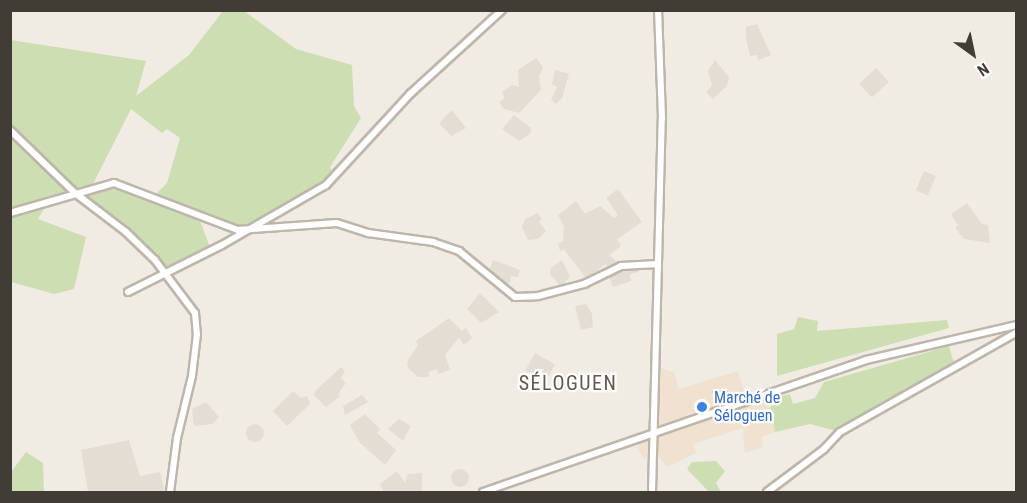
<!DOCTYPE html>
<meta charset="utf-8">
<style>
body{margin:0}
#map{position:relative;width:1027px;height:503px;overflow:hidden;background:#f0ece4;font-family:"Roboto Condensed",sans-serif}
div>[style]{position:absolute}
[style*='--x']{left:calc(var(--x)*1px);top:calc(var(--y)*1px);width:calc(var(--w)*1px);rotate:calc(var(--a)*1deg)}
.residential>*{inset:0;background:#e3ddd3;transform-origin:0 0}
.round{border-radius:50%}
.commercial>*{inset:0;background:#f0e1d1}
.green>*{inset:0;background:#cddfb2}
.roads{filter:drop-shadow(2px 0 #bdb6ab) drop-shadow(-2px 0 #bdb6ab) drop-shadow(0 2px #bdb6ab) drop-shadow(0 -2px #bdb6ab)}
.minor>*{height:6px;margin:-3px;padding:0 3px;transform-origin:3px;border-radius:3px;background:#fff}
.dots>*{width:16px;height:16px;translate:-50% -50%;box-sizing:border-box;border:3px solid #fff;border-radius:50%}
span{translate:-50% -50%;white-space:nowrap;text-align:center;line-height:1.15;-webkit-text-stroke:4.5px #fff;paint-order:stroke}
.shop-label{font-size:16px;color:#366cbe}
.left{translate:0 -50%;text-align:left}
.quarter-label{font-size:20px;color:#62594e;letter-spacing:1.5px}
.frame{position:absolute;inset:0;border:12px solid #413c35;pointer-events:none}
.north{position:absolute;left:943px;top:24px;width:60px;height:60px;-webkit-text-stroke:4px #fff;paint-order:stroke;rotate:147deg;font-size:16px;font-weight:700;line-height:24px;text-align:center;color:#413c35}
.north::after{content:'';display:block;margin:auto;width:21px;height:27px;background:#413c35;clip-path:polygon(50% 0,100% 100%,50% 72%,0 100%)}
</style>
<div id="map">
<div class="residential">
<div style="clip-path:polygon(757px 24px,771px 55px,758px 60px,757px 55px,750px 56px,746px 39px,746px 27px)"></div>
<div style="clip-path:polygon(536px 58px,543px 67px,539px 76px,541px 90px,519px 113px,504px 109px,499px 102px,505px 98px,502px 92px,512px 85px,519px 87px,518px 70px)"></div>
<div style="clip-path:polygon(715px 60px,729px 77px,727px 86px,713px 99px,706px 92px,712px 85px,708px 71px)"></div>
<div style="left:876px;top:68px;width:19px;height:23px;rotate:47deg"></div>
<div style="clip-path:polygon(555px 70px,569px 74px,562px 98px,556px 104px,551px 100px,557px 87px,552px 84px)"></div>
<div style="clip-path:polygon(452px 110px,466px 128px,451px 136px,439px 123px)"></div>
<div style="clip-path:polygon(514px 115px,531px 128px,530px 134px,519px 141px,502px 129px)"></div>
<div style="left:924px;top:171px;width:13px;height:21px;rotate:23deg"></div>
<div style="clip-path:polygon(618px 189px,642px 222px,617px 239px,621px 246px,609px 255px,617px 262px,611px 268px,605px 264px,587px 279px,564px 250px,560px 251px,558px 244px,563px 241px,564px 227px,558px 215px,576px 201px,585px 214px,600px 206px,614px 218px,618px 215px,606px 198px)"></div>
<div style="clip-path:polygon(967px 203px,982px 224px,988px 225px,990px 243px,964px 239px,955px 228px,958px 225px,951px 214px)"></div>
<div style="clip-path:polygon(538px 213px,542px 219px,539px 222px,546px 231px,538px 239px,528px 240px,522px 227px,525px 219px)"></div>
<div style="clip-path:polygon(493px 260px,520px 270px,518px 277px,511px 276px,510px 284px,498px 283px,488px 275px)"></div>
<div style="clip-path:polygon(562px 260px,570px 276px,561px 287px,550px 274px,551px 268px)"></div>
<div style="clip-path:polygon(638px 266px,639px 272px,630px 274px,631px 281px,613px 287px,608px 274px)"></div>
<div style="clip-path:polygon(480px 293px,499px 312px,481px 323px,467px 309px)"></div>
<div style="clip-path:polygon(586px 304px,592px 314px,593px 327px,581px 330px,575px 306px)"></div>
<div style="clip-path:polygon(449px 318px,462px 331px,466px 328px,472px 338px,464px 345px,459px 338px,445px 355px,450px 370px,439px 374px,436px 369px,429px 372px,429px 377px,418px 377px,408px 368px,407px 362px,418px 345px,416px 341px)"></div>
<div style="left:535px;top:353px;width:23px;height:20px;rotate:29deg"></div>
<div style="clip-path:polygon(341px 367px,345px 371px,341px 378px,346px 383px,338px 394px,340px 396px,326px 407px,314px 395px,315px 391px)"></div>
<div style="clip-path:polygon(293px 391px,301px 398px,307px 396px,310px 404px,287px 426px,273px 411px)"></div>
<div style="clip-path:polygon(362px 395px,368px 402px,345px 415px,343px 406px)"></div>
<div style="clip-path:polygon(206px 402px,219px 417px,213px 424px,194px 426px,192px 409px)"></div>
<div style="clip-path:polygon(365px 414px,380px 429px,377px 433px,396px 450px,385px 465px,359px 442px,350px 425px)"></div>
<div style="clip-path:polygon(399px 419px,411px 426px,403px 441px,388px 429px)"></div>
<div class="round" style="left:246px;top:424px;width:18px;height:18px"></div>
<div style="clip-path:polygon(129px 440px,140px 476px,160px 472px,165px 492px,88px 492px,81px 450px)"></div>
<div class="round" style="left:451px;top:469px;width:18px;height:18px"></div>
<div style="clip-path:polygon(397px 471px,405px 483px,408px 474px,422px 473px,422px 492px,384px 492px,380px 484px)"></div>
</div>
<div class="commercial">
<div style="clip-path:polygon(657px 367px,674px 372px,679px 389px,738px 371px,748px 405px,769px 399px,775px 432px,761px 437px,763px 447px,745px 453px,743px 428px,693px 444px,696px 453px,667px 467px,656px 453px,644px 459px,637px 446px,656px 430px)"></div>
</div>
<div class="green">
<div style="clip-path:polygon(evenodd,223px 11px,244px 11px,296px 49px,352px 65px,354px 106px,361px 118px,330px 167px,334px 177px,247px 230px,199px 218px,211px 250px,166px 274px,126px 232px,74px 193px,48px 202px,38px 219px,86px 237px,74px 289px,54px 294px,11px 282px,11px 40px,146px 61px,136px 96px,189px 55px,223px 11px,131px 109px,162px 133px,167px 129px,180px 138px,167px 183px,153px 197px,114px 183px,91px 188px,131px 109px)"></div>
<div style="clip-path:polygon(798px 317px,818px 321px,817px 331px,947px 320px,949px 328px,777px 376px,777px 334px,794px 329px)"></div>
<div style="clip-path:polygon(949px 346px,956px 370px,840px 432px,810px 424px,775px 432px,769px 399px,790px 394px,793px 404px,815px 398px,824px 382px)"></div>
<div style="clip-path:polygon(26px 452px,43px 463px,44px 492px,13px 492px,11px 489px,11px 472px)"></div>
<div style="clip-path:polygon(716px 461px,725px 471px,716px 483px,721px 492px,709px 492px,687px 469px,692px 462px)"></div>
</div>
<div class="roads">
<div class="minor">
<div style="--x:10;--y:130;--w:91;--a:44.1"></div>
<div style="--x:75;--y:193;--w:64;--a:37.4"></div>
<div style="--x:126;--y:232;--w:40;--a:44"></div>
<div style="--x:155;--y:260;--w:66;--a:53"></div>
<div style="--x:195;--y:313;--w:21;--a:85"></div>
<div style="--x:197;--y:334;--w:42;--a:96.8"></div>
<div style="--x:192;--y:376;--w:64;--a:103.6"></div>
<div style="--x:177;--y:438;--w:54;--a:97.4"></div>
<div style="--x:10;--y:213;--w:108;--a:-16.1"></div>
<div style="--x:114;--y:183;--w:133;--a:20.8"></div>
<div style="--x:238;--y:230;--w:99;--a:-4"></div>
<div style="--x:337;--y:223;--w:33;--a:18"></div>
<div style="--x:368;--y:233;--w:66;--a:7.9"></div>
<div style="--x:433;--y:242;--w:28;--a:19"></div>
<div style="--x:459;--y:251;--w:72;--a:39.4"></div>
<div style="--x:515;--y:297;--w:23;--a:-2"></div>
<div style="--x:538;--y:296;--w:48;--a:-14.6"></div>
<div style="--x:584;--y:284;--w:41;--a:-25.9"></div>
<div style="--x:621;--y:266;--w:37;--a:-3"></div>
<div style="--x:128;--y:292;--w:105;--a:-26.6"></div>
<div style="--x:222;--y:245;--w:120;--a:-30"></div>
<div style="--x:326;--y:185;--w:124;--a:-47.3"></div>
<div style="--x:410;--y:94;--w:125;--a:-42.4"></div>
<div style="--x:483;--y:492;--w:405;--a:-19"></div>
<div style="--x:866;--y:360;--w:154;--a:-13.1"></div>
<div style="--x:652;--y:492;--w:374;--a:-88.5"></div>
<div style="--x:662;--y:118;--w:108;--a:-92.1"></div>
<div style="--x:767;--y:492;--w:71;--a:-37"></div>
<div style="--x:824;--y:449;--w:23;--a:-47"></div>
<div style="--x:840;--y:432;--w:202;--a:-29.4"></div>
</div>
</div>
<div class="dots">
<div style="left:702px;top:407px;background:#3f7fe0"></div>
</div>
<div class="shop-label">
<span class="left" style="left:714px;top:407px">Marché de<br>Séloguen</span>
</div>
<div class="quarter-label">
<span style="left:568px;top:383px">SÉLOGUEN</span>
</div>
<div class="frame"></div>
<div class="north">N</div>
</div>
